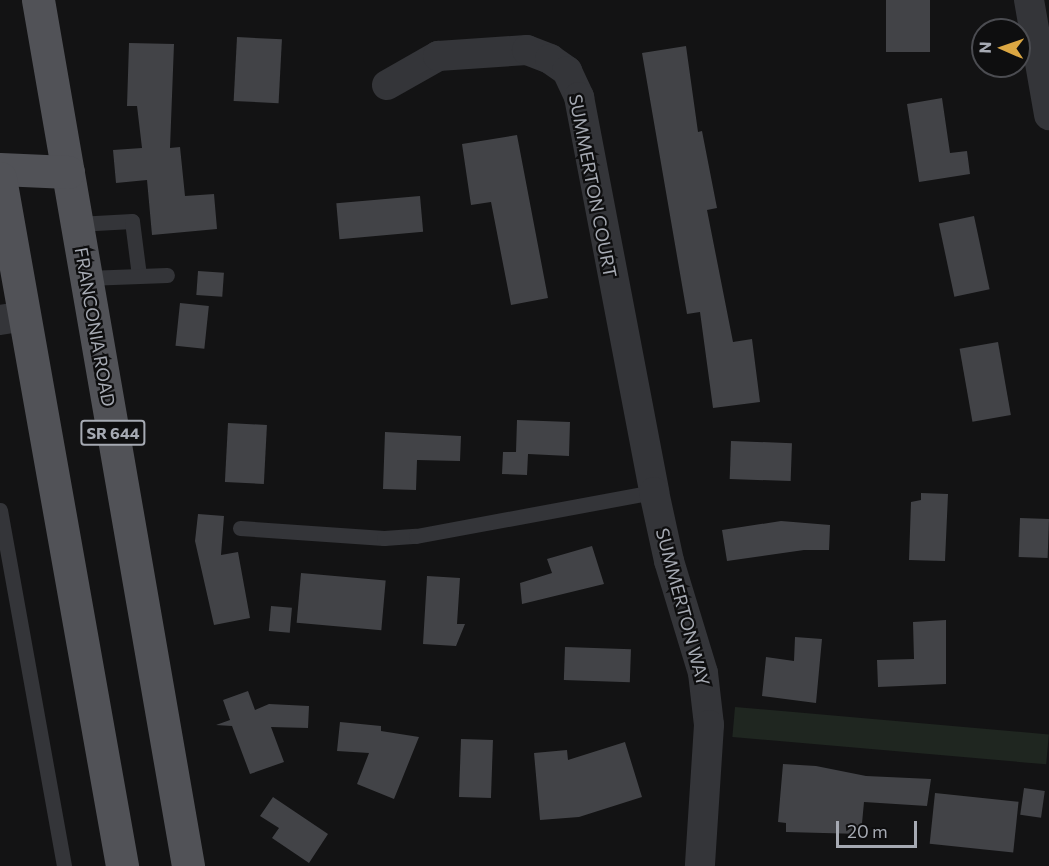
<!DOCTYPE html>
<style>
body{margin:0}
#map{position:relative;width:1049px;height:866px;overflow:hidden;background:#131314;font-family:Commissioner,sans-serif}
div>[style]{position:absolute}
[style*='--x']{left:calc(var(--x)*1px);top:calc(var(--y)*1px);width:calc(var(--w)*1px);rotate:calc(var(--a)*1deg)}
.green>*{inset:0;background:#1f2620;transform-origin:0 0}
.building>*{inset:0;background:#424347;transform-origin:0 0}
.lane>*{height:15px;margin:-7.5px;padding:0 7.5px;transform-origin:7.5px;border-radius:7.5px;background:#343539}
.street>*{height:30px;margin:-15px;padding:0 15px;transform-origin:15px;border-radius:15px;background:#343539}
.primary>*{height:33px;margin:-16.5px;padding:0 16.5px;transform-origin:16.5px;border-radius:16.5px;background:#515257}
span{translate:-50% -50%;white-space:nowrap;text-align:center;line-height:1.15;-webkit-text-stroke:4.5px #0e0e0f;paint-order:stroke}
.shield-label span{padding:2px 4px;background:#0e0e0f;border:2px solid;border-radius:4px;-webkit-text-stroke-width:0}
.shield-label{font-size:16px;color:#a6aab3;font-weight:700}
.street-label{font-size:18px;color:#a6aab3}
.north{position:absolute;left:971px;top:18px;width:60px;height:60px;box-sizing:border-box;background:#0e0e0f;border:2px solid #4b4c51;border-radius:50%;rotate:272deg;font-size:16px;font-weight:700;line-height:24px;text-align:center;color:#a6aab3}
.north::after{content:'';display:block;margin:auto;width:21px;height:27px;background:#dba743;clip-path:polygon(50% 0,100% 100%,50% 72%,0 100%)}
.scale{position:absolute;left:836px;top:821px;width:81px;height:27px;box-sizing:border-box;border:3px solid #a6aab3;border-top:0;padding-left:8px;font-size:18px;line-height:21px;white-space:nowrap;color:#a6aab3;-webkit-text-stroke:4px #0e0e0f;paint-order:stroke}
</style>
<div id="map">
<div class="green">
<div style="left:735px;top:707px;width:315px;height:30px;rotate:5deg"></div>
</div>
<div class="building">
<div style="left:886px;top:0;width:44px;height:52px"></div>
<div style="left:237px;top:37px;width:45px;height:64px;rotate:3deg"></div>
<div style="clip-path:polygon(129px 43px,174px 44px,170px 148px,180px 147px,185px 196px,214px 194px,217px 229px,152px 235px,147px 180px,116px 183px,113px 150px,142px 148px,137px 106px,127px 106px)"></div>
<div style="clip-path:polygon(686px 46px,698px 132px,702px 131px,717px 208px,707px 210px,733px 342px,752px 339px,760px 402px,713px 408px,700px 312px,687px 314px,642px 53px)"></div>
<div style="clip-path:polygon(942px 98px,950px 153px,967px 151px,970px 174px,919px 182px,907px 104px)"></div>
<div style="clip-path:polygon(517px 135px,548px 298px,511px 305px,491px 202px,471px 205px,462px 144px)"></div>
<div style="left:420px;top:196px;width:36px;height:84px;rotate:85deg"></div>
<div style="left:974px;top:216px;width:75px;height:36px;rotate:78deg"></div>
<div style="left:198px;top:271px;width:26px;height:24px;rotate:4deg"></div>
<div style="left:180px;top:303px;width:29px;height:43px;rotate:6deg"></div>
<div style="left:998px;top:342px;width:74px;height:39px;rotate:80deg"></div>
<div style="clip-path:polygon(517px 420px,570px 422px,569px 456px,528px 454px,527px 475px,502px 474px,503px 452px,516px 452px)"></div>
<div style="left:228px;top:423px;width:39px;height:59px;rotate:3deg"></div>
<div style="clip-path:polygon(385px 432px,461px 436px,460px 461px,417px 460px,416px 490px,383px 489px)"></div>
<div style="left:731px;top:441px;width:61px;height:38px;rotate:2deg"></div>
<div style="clip-path:polygon(921px 493px,948px 494px,945px 561px,909px 560px,911px 502px,921px 500px)"></div>
<div style="clip-path:polygon(198px 514px,224px 516px,221px 555px,238px 552px,250px 618px,214px 625px,195px 541px)"></div>
<div style="left:1020px;top:518px;width:29px;height:39px;rotate:2deg"></div>
<div style="clip-path:polygon(781px 521px,830px 525px,829px 550px,804px 550px,727px 561px,722px 530px)"></div>
<div style="clip-path:polygon(592px 546px,604px 584px,522px 604px,520px 583px,552px 573px,547px 559px)"></div>
<div style="left:301px;top:573px;width:85px;height:50px;rotate:5deg"></div>
<div style="clip-path:polygon(427px 576px,460px 578px,457px 624px,465px 624px,456px 646px,423px 644px)"></div>
<div style="left:271px;top:606px;width:21px;height:25px;rotate:5deg"></div>
<div style="clip-path:polygon(946px 620px,946px 684px,878px 687px,877px 660px,914px 659px,913px 622px)"></div>
<div style="clip-path:polygon(795px 637px,822px 639px,816px 703px,762px 696px,766px 657px,794px 661px)"></div>
<div style="left:565px;top:647px;width:66px;height:33px;rotate:2deg"></div>
<div style="clip-path:polygon(248px 691px,255px 710px,269px 704px,309px 706px,308px 728px,271px 727px,284px 762px,250px 774px,232px 726px,216px 725px,230px 720px,223px 700px)"></div>
<div style="clip-path:polygon(340px 722px,381px 726px,381px 731px,419px 737px,394px 799px,357px 784px,369px 753px,337px 751px)"></div>
<div style="left:461px;top:739px;width:32px;height:58px;rotate:2deg"></div>
<div style="clip-path:polygon(625px 742px,642px 797px,579px 817px,540px 820px,534px 753px,567px 750px,568px 760px)"></div>
<div style="clip-path:polygon(783px 764px,816px 766px,866px 776px,931px 779px,927px 806px,864px 802px,861px 834px,786px 832px,786px 823px,778px 822px)"></div>
<div style="left:1024px;top:788px;width:21px;height:27px;rotate:8deg"></div>
<div style="left:935px;top:793px;width:84px;height:51px;rotate:6deg"></div>
<div style="clip-path:polygon(273px 797px,328px 834px,309px 863px,272px 838px,279px 828px,260px 816px)"></div>
</div>
<div class="lane">
<div style="--x:77;--y:224;--w:55;--a:-3.1"></div>
<div style="--x:132;--y:221;--w:55;--a:82.7"></div>
<div style="--x:86;--y:278;--w:81;--a:-2.1"></div>
<div style="--x:0;--y:510;--w:362;--a:79.8"></div>
<div style="--x:240;--y:528;--w:144;--a:4"></div>
<div style="--x:384;--y:538;--w:32;--a:-4"></div>
<div style="--x:416;--y:536;--w:242;--a:-10.5"></div>
</div>
<div class="street">
<div style="--x:1029;--y:0;--w:117;--a:80.1"></div>
<div style="--x:387;--y:85;--w:59;--a:-29.6"></div>
<div style="--x:438;--y:56;--w:89;--a:-3.9"></div>
<div style="--x:527;--y:50;--w:25;--a:21"></div>
<div style="--x:550;--y:59;--w:21;--a:35"></div>
<div style="--x:567;--y:71;--w:29;--a:65"></div>
<div style="--x:579;--y:97;--w:402;--a:79.2"></div>
<div style="--x:654;--y:492;--w:71;--a:77.7"></div>
<div style="--x:669;--y:561;--w:117;--a:73.1"></div>
<div style="--x:703;--y:673;--w:52;--a:83.4"></div>
<div style="--x:709;--y:725;--w:141;--a:93.7"></div>
<div style="--x:0;--y:320;--w:24;--a:-9"></div>
</div>
<div class="primary">
<div style="--x:38;--y:0;--w:879;--a:80.17"></div>
<div style="--x:0;--y:169;--w:68;--a:2.5"></div>
<div style="--x:0;--y:178;--w:699;--a:79.94"></div>
</div>
<div class="shield-label">
<span style="left:113px;top:433px">SR 644</span>
</div>
<div class="street-label">
<span style="left:593px;top:186px;rotate:79deg">SUMMERTON COURT</span>
<span style="left:95px;top:327px;rotate:80deg">FRANCONIA ROAD</span>
<span style="left:683px;top:607px;rotate:75deg">SUMMERTON WAY</span>
</div>
<div class="north">N</div>
<div class="scale">20 m</div>
</div>
